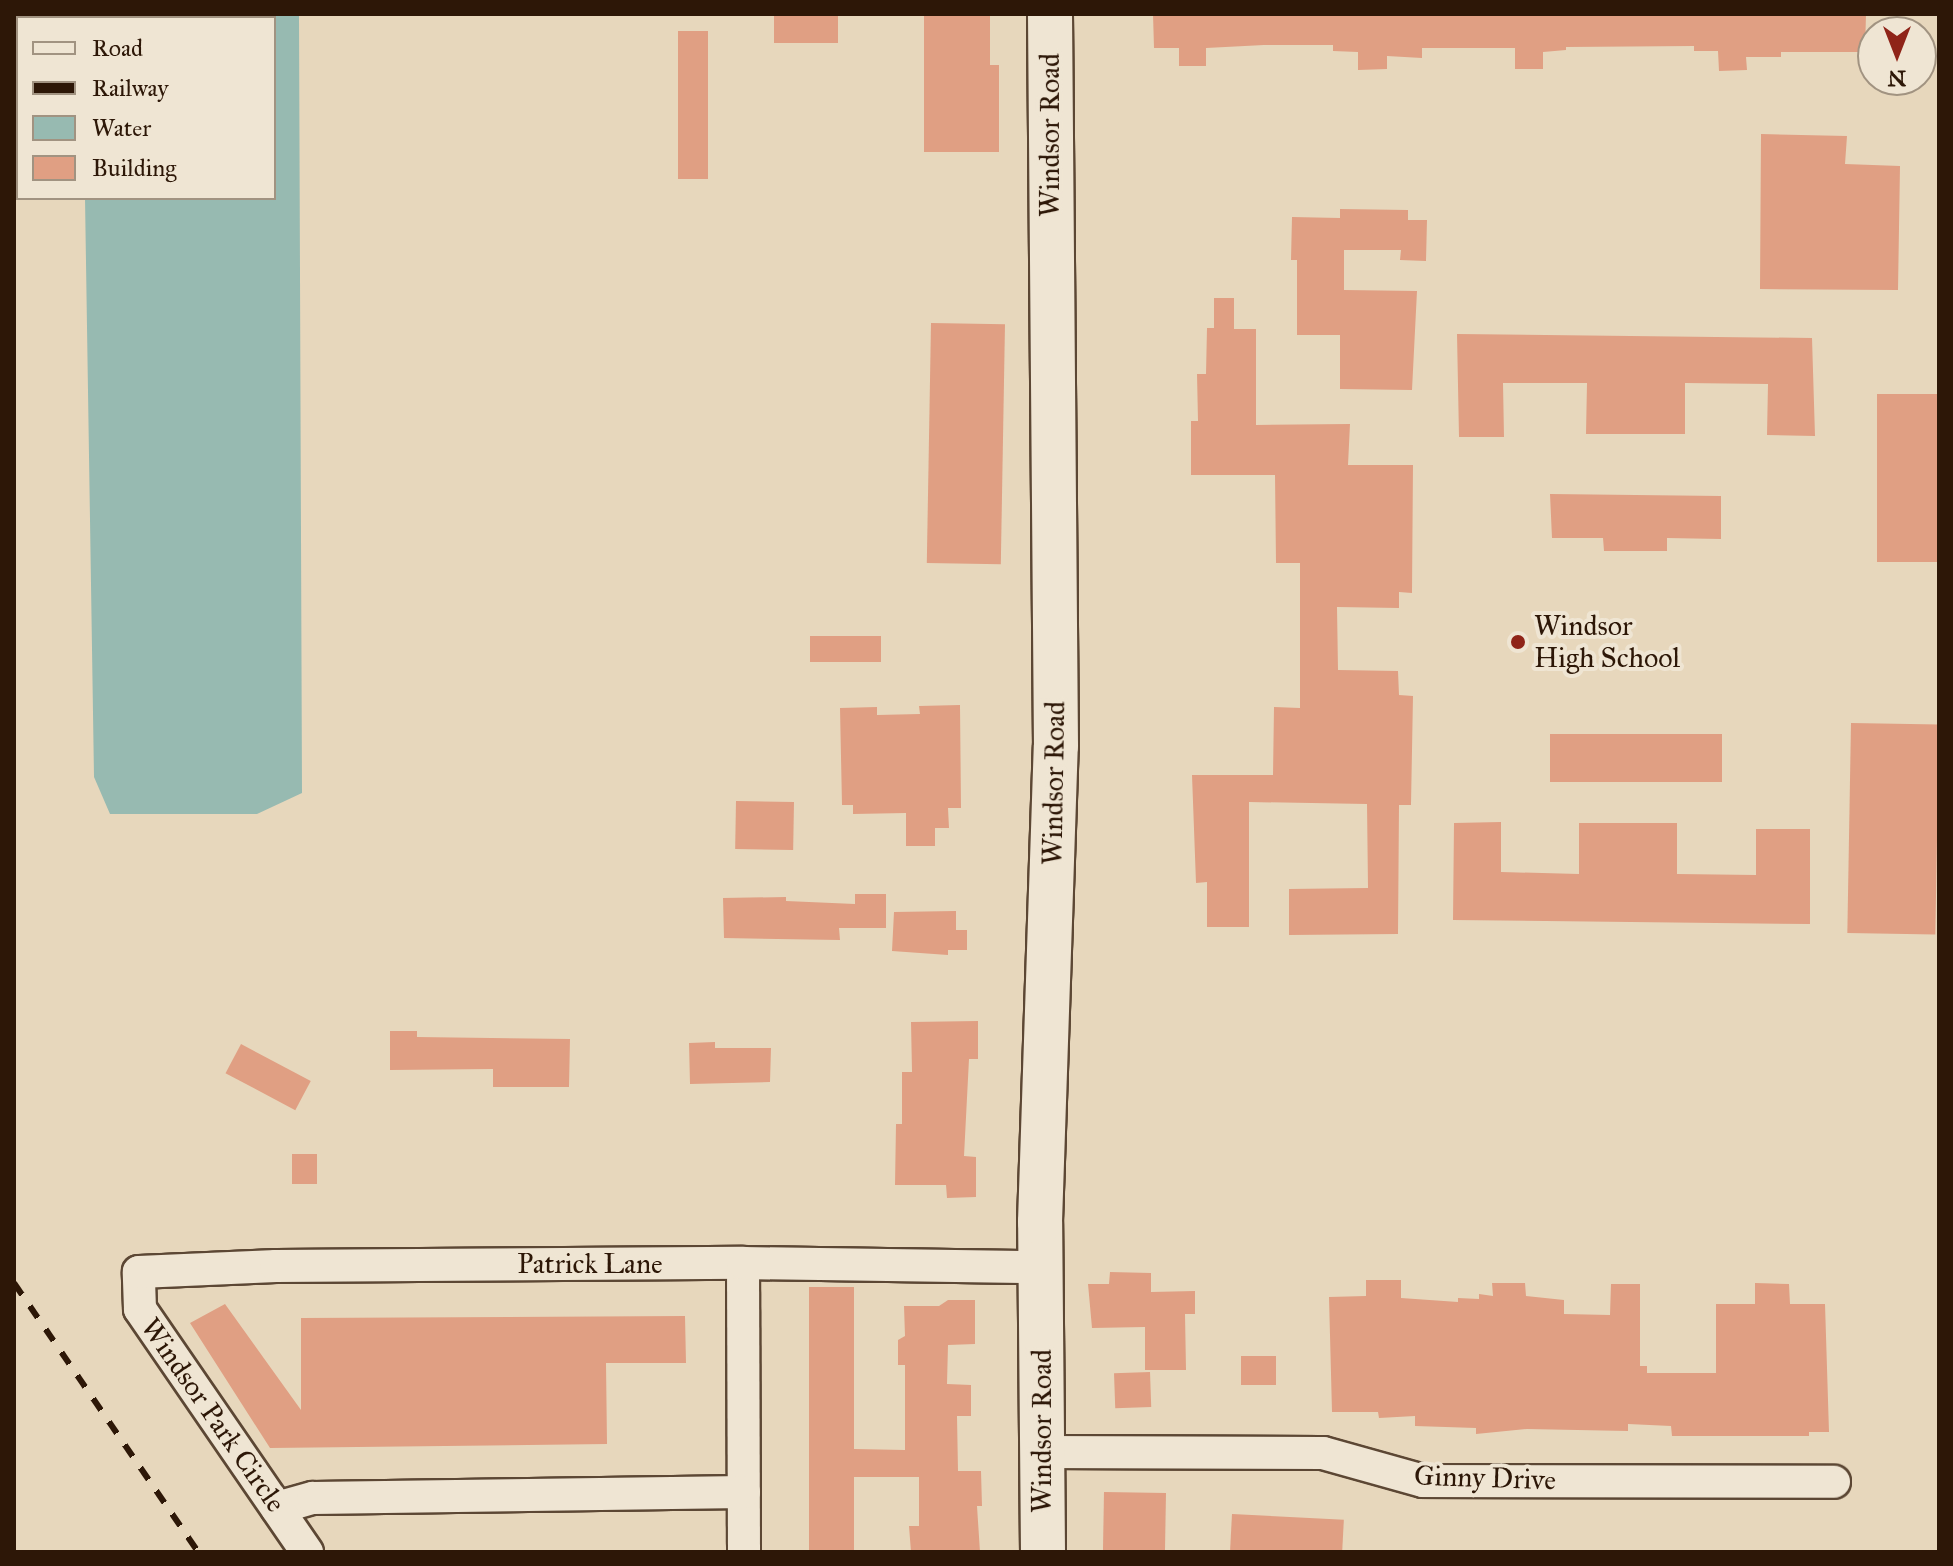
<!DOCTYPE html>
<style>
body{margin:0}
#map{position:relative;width:1953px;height:1566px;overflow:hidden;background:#e7d7bc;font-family:"IM FELL Great Primer",serif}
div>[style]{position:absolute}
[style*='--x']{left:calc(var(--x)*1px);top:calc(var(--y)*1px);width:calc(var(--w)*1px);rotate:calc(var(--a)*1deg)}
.water>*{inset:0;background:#97bab1}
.building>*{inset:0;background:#e09f83;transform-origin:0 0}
.roads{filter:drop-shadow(2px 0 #5c4734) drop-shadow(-2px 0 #5c4734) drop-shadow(0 2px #5c4734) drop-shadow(0 -2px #5c4734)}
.street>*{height:32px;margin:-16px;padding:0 16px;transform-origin:16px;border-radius:16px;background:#efe5d3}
.secondary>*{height:44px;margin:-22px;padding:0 22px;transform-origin:22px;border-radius:22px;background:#efe5d3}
.rail>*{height:6px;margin-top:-3px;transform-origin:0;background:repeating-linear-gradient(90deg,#2d1707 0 14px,transparent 0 28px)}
.dots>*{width:22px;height:22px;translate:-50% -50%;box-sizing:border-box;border:4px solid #efe5d3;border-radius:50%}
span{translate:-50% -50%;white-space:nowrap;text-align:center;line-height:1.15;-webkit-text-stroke:8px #efe5d3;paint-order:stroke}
.street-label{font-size:28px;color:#2d1707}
.poi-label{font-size:28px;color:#2d1707}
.left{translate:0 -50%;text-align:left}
.frame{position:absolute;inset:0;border:16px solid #2d1707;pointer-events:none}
.legend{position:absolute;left:16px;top:16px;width:260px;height:184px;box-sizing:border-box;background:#efe5d3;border:2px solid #a19381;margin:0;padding:10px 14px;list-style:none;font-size:24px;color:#2d1707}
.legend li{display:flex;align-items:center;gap:16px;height:40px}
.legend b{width:40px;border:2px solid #a19381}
.north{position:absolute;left:1857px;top:16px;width:80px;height:80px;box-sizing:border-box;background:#efe5d3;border:2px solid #a19381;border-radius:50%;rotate:180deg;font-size:22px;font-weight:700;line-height:32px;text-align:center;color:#2d1707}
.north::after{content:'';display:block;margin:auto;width:28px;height:36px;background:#8f2418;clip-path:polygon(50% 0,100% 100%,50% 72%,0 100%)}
</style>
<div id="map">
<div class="water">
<div style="clip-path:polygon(91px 14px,299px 14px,302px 793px,257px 814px,110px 814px,94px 777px,85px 198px,274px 198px,274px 18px,88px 18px)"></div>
</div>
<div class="building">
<div style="left:774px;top:14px;width:64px;height:29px"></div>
<div style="clip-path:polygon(924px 14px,990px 14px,990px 65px,999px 65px,999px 152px,924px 152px)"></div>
<div style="clip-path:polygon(1153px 14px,1866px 14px,1865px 52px,1781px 52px,1781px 57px,1746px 57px,1747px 70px,1719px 71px,1718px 51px,1694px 51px,1694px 46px,1566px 47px,1566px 50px,1543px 52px,1543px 69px,1515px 69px,1515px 48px,1422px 48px,1422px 58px,1387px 56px,1387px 69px,1358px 70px,1358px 52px,1333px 51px,1333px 45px,1264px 45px,1206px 48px,1206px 66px,1179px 66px,1179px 48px,1154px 48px)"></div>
<div style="left:678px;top:31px;width:30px;height:148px"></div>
<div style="clip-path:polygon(1761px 134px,1847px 136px,1845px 164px,1900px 166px,1898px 290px,1760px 289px)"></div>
<div style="clip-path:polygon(1340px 209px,1408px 210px,1408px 220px,1427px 220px,1426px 261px,1400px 260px,1401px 250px,1344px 250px,1344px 290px,1417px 291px,1412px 390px,1340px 389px,1340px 335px,1297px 335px,1297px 260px,1291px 260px,1292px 217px,1340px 218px)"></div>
<div style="clip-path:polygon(1214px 298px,1234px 298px,1234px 329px,1256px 329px,1256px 425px,1350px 424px,1348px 465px,1413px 465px,1412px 593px,1399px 592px,1399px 608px,1337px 607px,1338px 670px,1398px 671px,1399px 695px,1413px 696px,1411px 805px,1399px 805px,1398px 934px,1289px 935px,1289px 889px,1368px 888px,1367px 804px,1249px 802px,1249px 927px,1207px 927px,1207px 882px,1196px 883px,1192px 775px,1273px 775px,1274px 707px,1300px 708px,1300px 563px,1276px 563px,1275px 475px,1191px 475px,1191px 421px,1198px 421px,1197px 374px,1206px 374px,1207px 328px,1214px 328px)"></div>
<div style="left:931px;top:323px;width:74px;height:240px;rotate:1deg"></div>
<div style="clip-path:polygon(1457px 334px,1812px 338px,1815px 436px,1767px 435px,1768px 384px,1685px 383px,1685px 434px,1586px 434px,1587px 383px,1503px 383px,1504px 437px,1459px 437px)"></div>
<div style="left:1939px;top:394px;width:168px;height:62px;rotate:90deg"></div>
<div style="clip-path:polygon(1550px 494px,1721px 496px,1721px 539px,1667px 538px,1667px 551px,1604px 551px,1603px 538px,1552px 538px)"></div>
<div style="left:810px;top:636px;width:71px;height:26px"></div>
<div style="clip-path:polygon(960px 705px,961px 808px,948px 808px,949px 828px,935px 828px,935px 846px,906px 846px,906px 813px,853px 814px,853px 805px,842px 805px,840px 708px,877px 707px,877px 715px,920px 714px,919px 706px)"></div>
<div style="left:1851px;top:723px;width:88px;height:210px;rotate:1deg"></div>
<div style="left:1550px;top:734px;width:172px;height:48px"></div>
<div style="left:736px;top:801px;width:58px;height:48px;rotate:1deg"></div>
<div style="clip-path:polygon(1501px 822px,1501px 872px,1579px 874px,1579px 823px,1677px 823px,1677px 874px,1756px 875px,1756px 829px,1810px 829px,1810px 924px,1453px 920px,1454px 823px)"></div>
<div style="clip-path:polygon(855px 894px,886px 894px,886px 928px,839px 928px,840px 940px,724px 938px,723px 898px,786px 897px,786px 901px,855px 904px)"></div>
<div style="clip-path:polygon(956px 911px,956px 930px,967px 930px,967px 950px,948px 950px,948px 955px,892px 951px,894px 912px)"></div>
<div style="clip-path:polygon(978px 1021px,978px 1059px,969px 1059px,964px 1156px,976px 1157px,976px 1197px,947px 1198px,946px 1185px,895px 1185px,896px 1124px,902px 1124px,902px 1072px,912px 1072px,911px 1022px)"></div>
<div style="clip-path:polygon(390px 1031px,417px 1031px,417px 1037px,570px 1039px,569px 1087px,493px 1087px,493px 1069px,390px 1070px)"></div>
<div style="clip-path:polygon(715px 1042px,715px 1048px,771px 1048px,770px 1082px,690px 1084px,689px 1043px)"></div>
<div style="left:241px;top:1044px;width:79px;height:33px;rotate:28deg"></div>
<div style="left:292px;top:1154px;width:25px;height:30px"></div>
<div style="clip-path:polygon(1110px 1272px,1151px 1273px,1151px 1292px,1195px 1291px,1195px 1314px,1185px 1314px,1186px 1370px,1145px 1370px,1145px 1327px,1092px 1328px,1088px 1284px,1109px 1284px)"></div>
<div style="clip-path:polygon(1366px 1280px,1401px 1280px,1401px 1298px,1458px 1302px,1458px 1298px,1479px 1299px,1479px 1294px,1493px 1296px,1492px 1283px,1525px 1283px,1526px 1296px,1564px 1300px,1564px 1314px,1610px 1315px,1611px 1284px,1640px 1284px,1640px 1366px,1647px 1366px,1647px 1373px,1716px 1373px,1716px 1304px,1755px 1304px,1755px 1283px,1789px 1284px,1790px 1304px,1825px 1304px,1829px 1432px,1809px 1432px,1809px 1436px,1672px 1436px,1671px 1426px,1628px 1424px,1628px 1431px,1527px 1429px,1476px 1434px,1476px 1428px,1415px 1426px,1415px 1416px,1379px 1418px,1378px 1412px,1332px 1412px,1329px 1297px,1366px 1296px)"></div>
<div style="clip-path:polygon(809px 1287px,854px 1287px,854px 1449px,905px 1450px,905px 1365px,898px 1365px,898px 1340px,905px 1336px,904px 1306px,939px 1306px,948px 1300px,975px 1300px,975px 1344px,948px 1345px,947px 1384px,971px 1385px,971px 1416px,957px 1416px,958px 1471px,981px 1471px,982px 1506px,977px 1506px,980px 1552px,911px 1552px,909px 1526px,919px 1526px,919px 1477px,854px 1477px,854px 1552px,809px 1552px)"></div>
<div style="clip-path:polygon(225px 1304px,301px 1410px,301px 1318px,685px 1316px,686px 1363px,606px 1363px,607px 1444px,270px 1448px,190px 1323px)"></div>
<div style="left:1241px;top:1356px;width:35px;height:29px"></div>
<div style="left:1150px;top:1372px;width:35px;height:36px;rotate:88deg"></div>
<div style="left:1104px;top:1492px;width:62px;height:60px;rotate:1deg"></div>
<div style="left:1232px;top:1514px;width:112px;height:38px;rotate:3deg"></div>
</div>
<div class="roads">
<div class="street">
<div style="--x:743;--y:1263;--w:289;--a:89.8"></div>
<div style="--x:1043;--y:1452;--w:280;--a:0.2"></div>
<div style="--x:1323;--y:1453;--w:104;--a:15.6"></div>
<div style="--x:1423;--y:1481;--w:411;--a:0.1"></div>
<div style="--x:277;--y:1508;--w:37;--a:-16"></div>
<div style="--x:313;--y:1498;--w:431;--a:-0.8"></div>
<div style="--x:307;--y:1552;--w:295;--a:-124.5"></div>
<div style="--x:140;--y:1309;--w:37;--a:-92"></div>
<div style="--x:139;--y:1272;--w:137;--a:-2.5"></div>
<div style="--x:276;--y:1266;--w:467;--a:-0.4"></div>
<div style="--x:743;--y:1263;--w:297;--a:0.8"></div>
</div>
<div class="secondary">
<div style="--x:1043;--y:1552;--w:330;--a:-90.5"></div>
<div style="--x:1040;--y:1222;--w:476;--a:-88.1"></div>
<div style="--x:1056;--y:746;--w:732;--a:-90.47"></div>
</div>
</div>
<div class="rail">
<div style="--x:14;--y:1283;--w:326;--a:55.6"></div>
</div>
<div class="dots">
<div style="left:1518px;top:642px;background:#8f2418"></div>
</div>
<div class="street-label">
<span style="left:1050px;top:135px;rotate:-90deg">Windsor Road</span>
<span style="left:1054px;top:783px;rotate:-89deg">Windsor Road</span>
<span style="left:590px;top:1264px">Patrick Lane</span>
<span style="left:213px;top:1415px;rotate:55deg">Windsor Park Circle</span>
<span style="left:1042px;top:1431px;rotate:-90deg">Windsor Road</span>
<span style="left:1485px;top:1478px;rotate:2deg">Ginny Drive</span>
</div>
<div class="poi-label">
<span class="left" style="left:1534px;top:642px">Windsor<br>High School</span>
</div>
<div class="frame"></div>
<ul class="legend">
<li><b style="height:10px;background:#efe5d3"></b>Road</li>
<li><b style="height:10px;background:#2d1707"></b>Railway</li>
<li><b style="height:22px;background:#97bab1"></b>Water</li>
<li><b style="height:22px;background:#e09f83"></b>Building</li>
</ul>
<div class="north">N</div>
</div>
